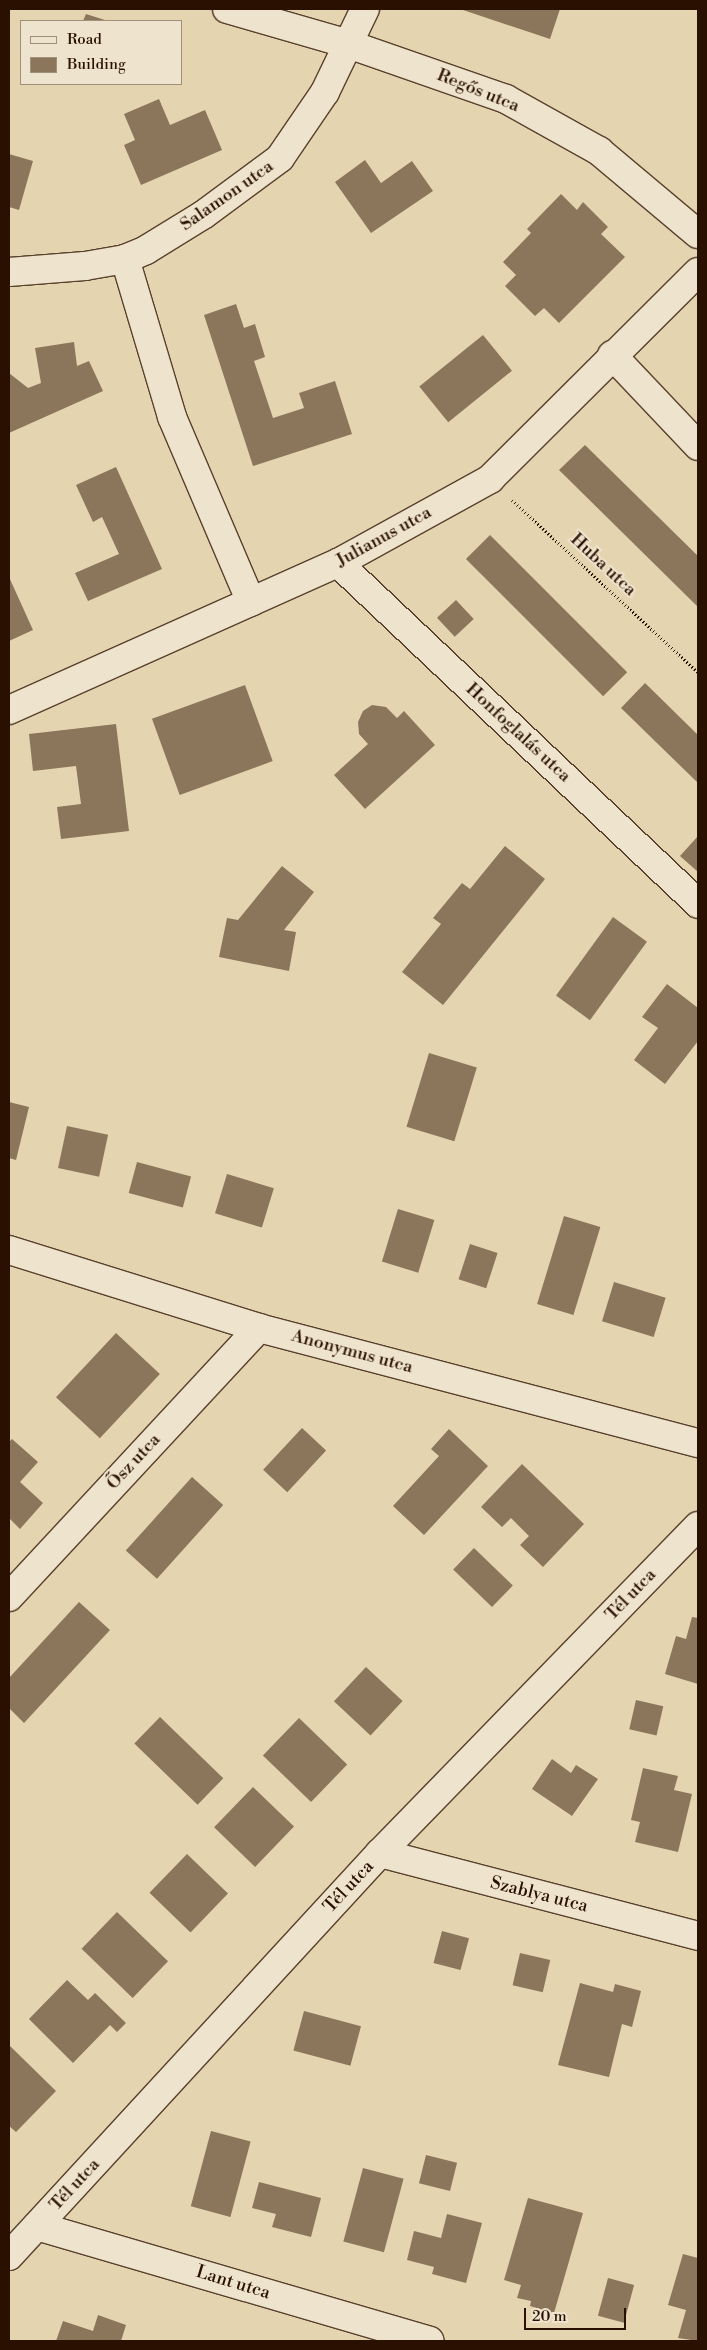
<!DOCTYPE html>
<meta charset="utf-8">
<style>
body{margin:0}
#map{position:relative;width:707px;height:2350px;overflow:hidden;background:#e5d4b0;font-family:"Libre Bodoni",serif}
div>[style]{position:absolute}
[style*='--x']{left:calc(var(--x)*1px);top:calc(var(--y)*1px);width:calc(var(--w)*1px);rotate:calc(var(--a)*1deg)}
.building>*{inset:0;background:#8b765c;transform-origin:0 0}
.path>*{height:3px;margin-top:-1.5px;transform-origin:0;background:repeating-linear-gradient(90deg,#2a1001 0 1px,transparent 0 3.5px)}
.roads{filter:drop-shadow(1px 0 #59412d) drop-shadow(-1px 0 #59412d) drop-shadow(0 1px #59412d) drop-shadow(0 -1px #59412d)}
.minor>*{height:28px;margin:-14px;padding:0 14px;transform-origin:14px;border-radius:14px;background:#eee3cc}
span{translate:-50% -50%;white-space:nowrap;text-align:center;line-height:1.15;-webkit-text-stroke:4px #eee3cc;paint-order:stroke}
.street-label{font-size:18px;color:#2a1001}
.frame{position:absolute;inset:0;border:10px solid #2a1001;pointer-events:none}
.legend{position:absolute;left:20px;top:20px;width:162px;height:65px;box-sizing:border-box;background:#eee3cc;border:1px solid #a08f7b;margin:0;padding:6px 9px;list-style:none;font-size:15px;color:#2a1001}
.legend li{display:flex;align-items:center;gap:10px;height:25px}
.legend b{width:25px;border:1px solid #a08f7b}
.scale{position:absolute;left:524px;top:2308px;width:102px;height:22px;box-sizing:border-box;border:2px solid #2a1001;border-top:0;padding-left:6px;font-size:15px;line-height:18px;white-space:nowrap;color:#2a1001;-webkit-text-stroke:4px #eee3cc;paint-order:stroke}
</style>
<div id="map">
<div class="building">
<div style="clip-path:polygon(460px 9px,560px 9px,550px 39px)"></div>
<div style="clip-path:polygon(86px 14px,108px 21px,83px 21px)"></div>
<div style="clip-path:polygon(159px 99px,170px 125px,205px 110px,222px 150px,141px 185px,124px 145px,135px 140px,124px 114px)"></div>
<div style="clip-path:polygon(9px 154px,33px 161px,19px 210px,9px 207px)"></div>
<div style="clip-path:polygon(365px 160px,381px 183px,412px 161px,433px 191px,371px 233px,335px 182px)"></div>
<div style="clip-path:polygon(561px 194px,577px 210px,583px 202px,608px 227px,601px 234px,625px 257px,559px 323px,544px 308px,535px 316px,505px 286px,516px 275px,503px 262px,531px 233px,527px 229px)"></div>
<div style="clip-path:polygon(236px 304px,244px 328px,255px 324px,265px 357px,254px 361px,273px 418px,304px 408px,299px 393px,335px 381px,352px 434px,253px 466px,204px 315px)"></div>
<div style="left:483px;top:335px;width:46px;height:82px;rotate:51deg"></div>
<div style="clip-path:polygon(74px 342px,77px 366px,89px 361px,103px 391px,9px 433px,9px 373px,28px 388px,41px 383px,35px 348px)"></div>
<div style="clip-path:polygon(585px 445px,698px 556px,698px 607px,559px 470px)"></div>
<div style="clip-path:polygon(116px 467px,162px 569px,88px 601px,75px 573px,119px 554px,102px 517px,93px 522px,76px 485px)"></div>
<div style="left:490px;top:535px;width:194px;height:34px;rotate:45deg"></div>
<div style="clip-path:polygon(9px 577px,33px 630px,9px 641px)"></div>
<div style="left:456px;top:600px;width:26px;height:26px;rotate:47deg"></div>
<div style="clip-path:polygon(645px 683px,698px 735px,698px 783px,621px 708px)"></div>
<div style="left:245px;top:685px;width:81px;height:99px;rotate:70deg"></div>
<div style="clip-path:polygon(372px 705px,386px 707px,397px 718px,404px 711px,435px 745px,365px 809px,334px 775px,368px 744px,359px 734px,358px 722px,363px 711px)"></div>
<div style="clip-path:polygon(116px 724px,129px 831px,61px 839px,57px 807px,81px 804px,76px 766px,33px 771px,29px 734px)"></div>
<div style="clip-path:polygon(698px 836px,698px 872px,680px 856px)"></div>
<div style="clip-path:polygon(505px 846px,545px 879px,443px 1005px,402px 972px,441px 924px,433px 918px,462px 883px,470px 889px)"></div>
<div style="clip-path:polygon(282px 866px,314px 892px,284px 930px,296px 932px,289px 971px,219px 957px,227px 918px,238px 920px)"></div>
<div style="left:613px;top:917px;width:42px;height:97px;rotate:36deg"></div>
<div style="clip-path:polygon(667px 984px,698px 1008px,698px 1041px,665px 1084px,634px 1060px,658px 1028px,642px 1017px)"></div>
<div style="left:429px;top:1053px;width:50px;height:77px;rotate:17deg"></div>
<div style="clip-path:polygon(9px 1102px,29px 1107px,16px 1160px,9px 1158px)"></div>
<div style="left:67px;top:1126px;width:42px;height:43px;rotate:12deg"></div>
<div style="left:137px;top:1162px;width:56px;height:32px;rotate:15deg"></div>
<div style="left:227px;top:1174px;width:49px;height:41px;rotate:17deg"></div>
<div style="left:398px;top:1209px;width:38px;height:55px;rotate:17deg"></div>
<div style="left:564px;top:1216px;width:38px;height:92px;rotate:17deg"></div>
<div style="left:470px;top:1244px;width:29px;height:37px;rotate:18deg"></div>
<div style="left:614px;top:1282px;width:54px;height:41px;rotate:17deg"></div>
<div style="left:116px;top:1333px;width:60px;height:88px;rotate:43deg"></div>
<div style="left:302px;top:1428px;width:33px;height:57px;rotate:43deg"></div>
<div style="clip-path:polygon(449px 1429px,488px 1466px,424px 1535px,393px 1506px,439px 1456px,431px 1449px)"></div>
<div style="clip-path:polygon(12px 1439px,38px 1462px,20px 1482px,43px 1503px,20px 1529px,9px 1518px,9px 1442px)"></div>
<div style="clip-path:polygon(522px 1464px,584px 1524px,543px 1567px,520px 1545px,529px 1536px,511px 1518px,502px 1527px,481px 1507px)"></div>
<div style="left:192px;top:1477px;width:42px;height:99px;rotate:42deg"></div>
<div style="left:474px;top:1548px;width:54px;height:30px;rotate:44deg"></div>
<div style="clip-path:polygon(79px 1602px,110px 1630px,24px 1723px,9px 1708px,9px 1678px)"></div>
<div style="clip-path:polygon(692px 1617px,698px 1618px,698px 1684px,665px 1674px,676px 1636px,686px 1639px)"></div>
<div style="left:366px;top:1667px;width:50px;height:47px;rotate:43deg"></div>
<div style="left:636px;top:1700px;width:28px;height:30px;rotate:13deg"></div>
<div style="left:160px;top:1717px;width:88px;height:37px;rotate:44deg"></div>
<div style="left:299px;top:1718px;width:67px;height:52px;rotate:44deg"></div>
<div style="clip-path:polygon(552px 1759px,571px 1773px,576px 1765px,598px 1779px,572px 1816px,532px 1789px)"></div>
<div style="clip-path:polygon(643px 1768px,678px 1776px,674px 1790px,692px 1794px,678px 1852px,635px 1842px,640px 1822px,631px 1820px)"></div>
<div style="left:253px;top:1787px;width:57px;height:56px;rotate:44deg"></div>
<div style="left:187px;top:1854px;width:57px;height:54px;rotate:44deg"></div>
<div style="left:117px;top:1912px;width:71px;height:51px;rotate:44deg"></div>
<div style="left:442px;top:1931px;width:28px;height:33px;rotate:15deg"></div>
<div style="left:520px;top:1953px;width:31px;height:33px;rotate:13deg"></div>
<div style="clip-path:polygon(67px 1980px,88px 2000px,95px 1993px,126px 2023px,117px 2032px,110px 2025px,73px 2063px,29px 2019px)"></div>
<div style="clip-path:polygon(580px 1983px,613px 1992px,615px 1984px,641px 1991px,632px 2027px,622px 2024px,609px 2077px,558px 2065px)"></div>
<div style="left:304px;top:2011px;width:59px;height:41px;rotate:15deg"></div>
<div style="clip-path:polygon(9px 2045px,56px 2091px,16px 2132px,9px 2126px)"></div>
<div style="left:211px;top:2131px;width:41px;height:78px;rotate:15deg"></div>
<div style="left:426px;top:2155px;width:32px;height:29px;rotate:14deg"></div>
<div style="left:363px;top:2168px;width:42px;height:76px;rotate:15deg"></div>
<div style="clip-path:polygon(259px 2182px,321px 2198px,311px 2237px,272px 2227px,276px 2214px,252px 2208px)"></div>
<div style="clip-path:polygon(528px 2198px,583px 2213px,554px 2313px,530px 2306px,531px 2301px,517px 2298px,521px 2285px,504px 2280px)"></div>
<div style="clip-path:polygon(447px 2214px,482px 2223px,466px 2283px,432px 2274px,434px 2267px,407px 2260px,414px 2231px,441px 2238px)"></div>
<div style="clip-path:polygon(683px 2254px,698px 2258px,698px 2341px,678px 2338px,686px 2310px,668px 2305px)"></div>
<div style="left:608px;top:2278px;width:27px;height:39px;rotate:15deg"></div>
<div style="clip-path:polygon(98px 2315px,126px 2325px,121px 2341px,56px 2341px,63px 2321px,93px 2331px)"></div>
</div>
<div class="path">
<div style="--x:512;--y:500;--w:253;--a:42.8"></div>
</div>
<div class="roads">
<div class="minor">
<div style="--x:227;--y:9;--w:126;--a:16.1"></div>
<div style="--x:348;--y:44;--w:167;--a:19.2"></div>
<div style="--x:506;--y:99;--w:107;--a:29.2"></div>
<div style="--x:599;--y:151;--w:129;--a:40"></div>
<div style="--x:125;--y:259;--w:165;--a:73.4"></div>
<div style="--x:172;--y:417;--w:201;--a:66.9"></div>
<div style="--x:9;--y:272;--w:76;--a:-4.5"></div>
<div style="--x:85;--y:266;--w:41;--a:-9.9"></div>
<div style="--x:125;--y:259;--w:23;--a:-23"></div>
<div style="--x:146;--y:250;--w:67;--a:-31.6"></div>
<div style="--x:203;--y:215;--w:96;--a:-36.5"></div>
<div style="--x:280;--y:158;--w:80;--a:-55.7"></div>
<div style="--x:325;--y:92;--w:92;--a:-64.3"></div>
<div style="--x:612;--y:355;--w:125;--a:46.6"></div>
<div style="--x:338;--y:563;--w:496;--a:43.4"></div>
<div style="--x:9;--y:710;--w:360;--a:-24.1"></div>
<div style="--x:338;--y:563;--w:174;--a:-28.9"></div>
<div style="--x:490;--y:479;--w:293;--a:-44.9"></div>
<div style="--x:9;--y:1250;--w:262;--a:17.3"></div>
<div style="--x:259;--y:1328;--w:454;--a:14.7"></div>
<div style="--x:9;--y:1597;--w:367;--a:-47.1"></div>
<div style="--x:380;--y:1853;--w:329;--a:14.6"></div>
<div style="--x:37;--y:2226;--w:409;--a:16.3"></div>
<div style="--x:9;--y:2256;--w:548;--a:-47.37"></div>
<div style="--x:380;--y:1853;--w:456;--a:-45.8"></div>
</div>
</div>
<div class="street-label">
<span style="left:478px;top:91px;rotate:22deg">Regős utca</span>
<span style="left:227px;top:196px;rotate:-35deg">Salamon utca</span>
<span style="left:384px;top:537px;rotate:-29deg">Julianus utca</span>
<span style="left:603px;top:565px;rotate:43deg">Huba utca</span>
<span style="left:518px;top:733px;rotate:43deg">Honfoglalás utca</span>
<span style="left:352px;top:1352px;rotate:15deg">Anonymus utca</span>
<span style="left:134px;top:1462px;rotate:-47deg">Ősz utca</span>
<span style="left:631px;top:1595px;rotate:-46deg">Tél utca</span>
<span style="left:349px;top:1887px;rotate:-47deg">Tél utca</span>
<span style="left:539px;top:1895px;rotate:14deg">Szablya utca</span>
<span style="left:75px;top:2185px;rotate:-47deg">Tél utca</span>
<span style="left:233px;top:2283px;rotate:17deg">Lant utca</span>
</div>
<div class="frame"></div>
<ul class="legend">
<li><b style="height:6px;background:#eee3cc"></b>Road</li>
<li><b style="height:14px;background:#8b765c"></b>Building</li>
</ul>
<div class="scale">20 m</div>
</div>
